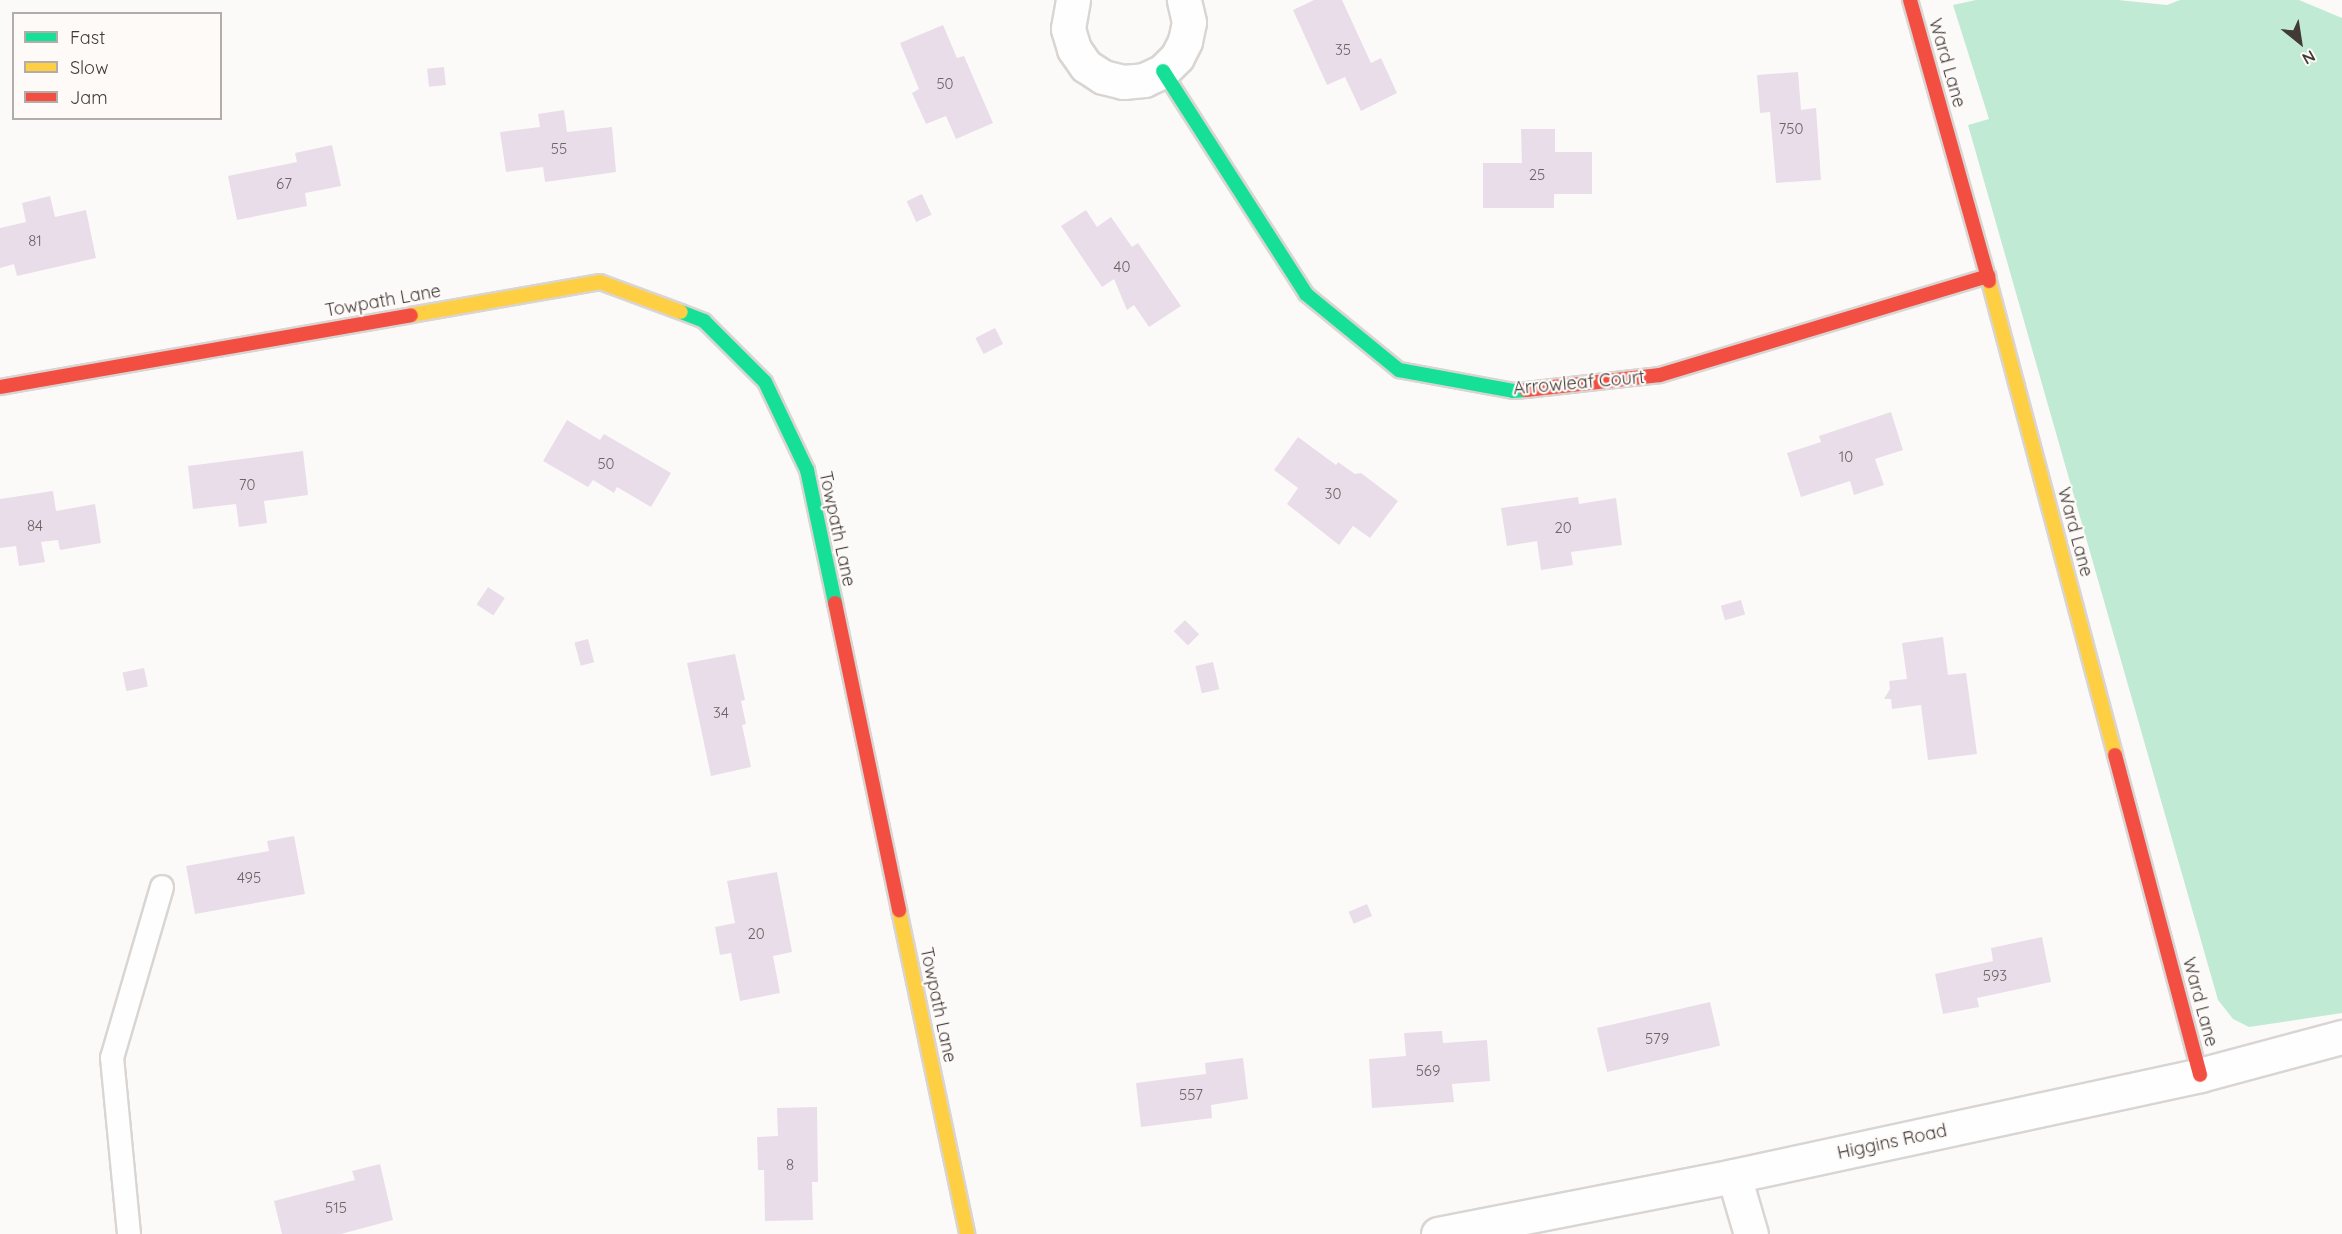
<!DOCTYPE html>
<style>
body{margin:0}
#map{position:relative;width:2342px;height:1234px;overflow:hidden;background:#fcfaf9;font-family:Quicksand,sans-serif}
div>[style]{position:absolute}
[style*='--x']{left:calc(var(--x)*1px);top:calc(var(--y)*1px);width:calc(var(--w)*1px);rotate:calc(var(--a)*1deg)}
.green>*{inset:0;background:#c1ead5}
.building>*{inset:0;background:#e9dde9;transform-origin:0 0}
.roads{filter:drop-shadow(2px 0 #d9d5d3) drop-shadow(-2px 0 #d9d5d3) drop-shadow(0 2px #d9d5d3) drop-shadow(0 -2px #d9d5d3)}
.lane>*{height:22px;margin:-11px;padding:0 11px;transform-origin:11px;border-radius:11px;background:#fffefe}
.street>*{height:33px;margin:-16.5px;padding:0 16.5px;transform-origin:16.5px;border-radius:16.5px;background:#fffefe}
.fast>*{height:14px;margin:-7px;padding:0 7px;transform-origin:7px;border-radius:7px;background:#16e098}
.slow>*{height:14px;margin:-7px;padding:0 7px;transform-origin:7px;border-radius:7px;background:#ffcf43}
.jam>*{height:14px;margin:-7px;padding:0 7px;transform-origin:7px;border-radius:7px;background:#f24e42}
span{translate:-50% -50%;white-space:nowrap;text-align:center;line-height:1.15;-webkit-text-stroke:4.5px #fdfaf8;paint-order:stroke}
.number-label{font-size:15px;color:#6b6364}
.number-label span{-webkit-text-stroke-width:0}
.street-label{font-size:18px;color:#413a37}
.legend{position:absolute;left:12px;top:12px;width:210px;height:108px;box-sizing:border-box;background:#fdfaf8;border:2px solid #b2adab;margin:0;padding:8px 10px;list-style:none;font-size:18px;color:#413a37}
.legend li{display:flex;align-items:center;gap:12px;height:30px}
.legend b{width:30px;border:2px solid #b2adab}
.north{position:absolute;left:2270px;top:12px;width:60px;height:60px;-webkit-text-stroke:4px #fdfaf8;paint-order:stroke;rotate:150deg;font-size:16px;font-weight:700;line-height:24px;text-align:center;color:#413a37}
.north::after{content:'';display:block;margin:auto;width:21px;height:27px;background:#413a37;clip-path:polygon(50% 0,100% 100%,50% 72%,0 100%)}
</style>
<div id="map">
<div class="green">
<div style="clip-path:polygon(1976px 0,2118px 0,2167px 5px,2180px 0,2299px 0,2342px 18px,2342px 1013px,2249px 1027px,2233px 1019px,2218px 1000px,1968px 125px,1989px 119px,1953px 5px)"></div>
</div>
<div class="building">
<div style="clip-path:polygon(1314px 0,1342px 0,1371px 63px,1381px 58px,1397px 93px,1361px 111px,1345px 77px,1327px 85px,1293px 10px)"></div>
<div style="clip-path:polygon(943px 25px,957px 58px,964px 56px,993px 123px,956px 139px,946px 116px,926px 124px,912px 93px,919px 89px,900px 43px)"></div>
<div style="left:444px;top:67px;width:18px;height:17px;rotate:84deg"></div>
<div style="clip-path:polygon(1798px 72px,1801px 110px,1816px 108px,1821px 180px,1776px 183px,1770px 112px,1760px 113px,1757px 75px)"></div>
<div style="clip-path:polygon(564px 110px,567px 132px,612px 127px,616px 172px,545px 182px,543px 167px,506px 172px,500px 132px,540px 127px,538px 114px)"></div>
<div style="clip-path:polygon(1521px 129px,1555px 129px,1555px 152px,1592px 152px,1592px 194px,1554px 194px,1554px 208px,1483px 208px,1483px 163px,1522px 163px)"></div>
<div style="clip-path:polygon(332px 145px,341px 186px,305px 193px,307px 206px,237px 220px,228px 176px,297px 162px,295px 153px)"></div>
<div style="left:922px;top:194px;width:23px;height:17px;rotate:65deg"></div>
<div style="clip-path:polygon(50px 196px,55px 217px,86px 210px,96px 258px,17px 276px,14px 264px,0 268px,0 228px,26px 222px,22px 203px)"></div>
<div style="clip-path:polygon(1086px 210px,1097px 227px,1111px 217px,1132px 247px,1138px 243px,1181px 306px,1149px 327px,1134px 305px,1127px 310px,1114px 279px,1102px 287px,1061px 226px)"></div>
<div style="left:995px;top:328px;width:18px;height:22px;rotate:63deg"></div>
<div style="clip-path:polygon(1891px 412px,1903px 450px,1875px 459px,1884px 485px,1854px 495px,1850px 481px,1801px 497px,1787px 453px,1821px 442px,1819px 436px)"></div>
<div style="clip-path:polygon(567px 420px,600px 440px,604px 434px,671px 473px,651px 507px,617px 487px,614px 493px,593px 480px,588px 487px,543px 461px)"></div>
<div style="clip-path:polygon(1298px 437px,1336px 465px,1338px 462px,1355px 474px,1361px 473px,1398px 501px,1370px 538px,1353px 526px,1339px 545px,1287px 504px,1298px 488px,1274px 470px)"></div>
<div style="clip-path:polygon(303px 451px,308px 495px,264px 501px,267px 523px,239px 527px,236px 504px,193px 509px,188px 466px)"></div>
<div style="clip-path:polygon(53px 491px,56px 511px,95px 504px,101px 543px,60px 550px,58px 540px,41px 542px,45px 562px,19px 566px,16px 546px,0 548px,0 499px)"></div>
<div style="clip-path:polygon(1578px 497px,1579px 504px,1616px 498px,1622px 545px,1571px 552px,1573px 565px,1541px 570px,1537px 541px,1507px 546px,1501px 508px)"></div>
<div style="left:488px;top:587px;width:20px;height:21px;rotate:33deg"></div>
<div style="left:1741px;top:600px;width:15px;height:21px;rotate:74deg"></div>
<div style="left:1185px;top:620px;width:20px;height:16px;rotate:45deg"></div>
<div style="clip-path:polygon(1943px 637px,1948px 675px,1966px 673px,1977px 754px,1928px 760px,1921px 705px,1892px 709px,1891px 699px,1884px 699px,1890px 689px,1889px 681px,1907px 679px,1902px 643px)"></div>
<div style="left:588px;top:639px;width:24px;height:14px;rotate:75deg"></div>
<div style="clip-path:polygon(735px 654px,745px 700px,741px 701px,746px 724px,742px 725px,751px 767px,711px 776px,687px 663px)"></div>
<div style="left:1213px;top:662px;width:28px;height:18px;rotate:77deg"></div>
<div style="left:144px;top:668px;width:19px;height:22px;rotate:78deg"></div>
<div style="clip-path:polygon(294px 836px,305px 894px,195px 914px,186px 866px,269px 851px,267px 841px)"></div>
<div style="clip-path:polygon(777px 872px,792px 952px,773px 956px,780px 993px,740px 1001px,731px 953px,720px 955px,715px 927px,735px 923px,727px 881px)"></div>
<div style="left:1367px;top:904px;width:13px;height:20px;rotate:67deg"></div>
<div style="clip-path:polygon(2042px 937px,2051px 982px,1977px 998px,1979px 1007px,1943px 1014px,1935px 974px,1993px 961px,1991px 948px)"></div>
<div style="left:1710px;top:1002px;width:45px;height:116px;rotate:77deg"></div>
<div style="clip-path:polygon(1442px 1031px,1443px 1043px,1487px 1040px,1490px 1081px,1452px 1084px,1454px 1102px,1372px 1108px,1369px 1059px,1406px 1056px,1404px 1033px)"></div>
<div style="clip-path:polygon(1243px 1058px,1248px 1099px,1211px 1105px,1212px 1118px,1141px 1127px,1136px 1083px,1206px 1074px,1205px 1063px)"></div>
<div style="clip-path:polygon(817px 1107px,818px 1182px,812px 1182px,813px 1220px,765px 1221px,764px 1170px,758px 1170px,757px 1137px,778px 1136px,777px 1108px)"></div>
<div style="clip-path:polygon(380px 1164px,393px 1220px,341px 1234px,282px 1234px,274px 1201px,355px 1180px,352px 1171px)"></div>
</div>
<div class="roads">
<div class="lane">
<div style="--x:129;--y:1234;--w:177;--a:-95.5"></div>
<div style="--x:112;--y:1058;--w:178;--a:-73.7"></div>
</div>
<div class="street">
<div style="--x:1073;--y:0;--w:29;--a:100"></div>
<div style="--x:1068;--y:29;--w:21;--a:73"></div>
<div style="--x:1074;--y:49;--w:21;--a:55"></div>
<div style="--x:1086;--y:66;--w:20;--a:33"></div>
<div style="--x:1103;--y:77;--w:21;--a:14"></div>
<div style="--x:1123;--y:82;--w:21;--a:-5"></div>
<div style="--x:1144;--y:80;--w:21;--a:-25"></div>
<div style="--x:1163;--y:71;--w:20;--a:-45"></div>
<div style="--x:1177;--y:57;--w:18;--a:-63"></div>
<div style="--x:1185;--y:41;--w:19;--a:-78"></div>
<div style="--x:1189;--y:22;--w:23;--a:-103"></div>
<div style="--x:1734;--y:1176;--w:60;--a:73.7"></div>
<div style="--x:1438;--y:1234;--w:302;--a:-11.1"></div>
<div style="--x:1734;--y:1176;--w:477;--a:-12.2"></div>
<div style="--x:2200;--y:1075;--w:147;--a:-15"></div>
</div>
<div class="fast">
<div style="--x:1163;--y:71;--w:265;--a:57.3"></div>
<div style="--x:1306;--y:294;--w:120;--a:39.3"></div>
<div style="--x:1399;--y:370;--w:116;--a:10.4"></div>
<div style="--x:1513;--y:391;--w:13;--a:-4"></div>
<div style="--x:681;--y:312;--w:25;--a:21"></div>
<div style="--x:704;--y:321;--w:86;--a:45"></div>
<div style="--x:765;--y:382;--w:98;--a:64.5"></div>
<div style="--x:807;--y:470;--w:136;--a:78.1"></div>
</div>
<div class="slow">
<div style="--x:1989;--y:281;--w:490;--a:75.1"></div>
<div style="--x:411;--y:315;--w:192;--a:-9.9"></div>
<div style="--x:600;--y:282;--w:86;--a:20.3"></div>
<div style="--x:899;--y:910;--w:331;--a:78.1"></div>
</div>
<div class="jam">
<div style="--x:1910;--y:0;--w:292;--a:74.3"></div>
<div style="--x:0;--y:387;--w:417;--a:-9.9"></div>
<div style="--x:1526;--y:390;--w:135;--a:-6.4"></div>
<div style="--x:1660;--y:375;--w:343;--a:-16.8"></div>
<div style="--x:835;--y:603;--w:314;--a:78.2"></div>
<div style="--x:2115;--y:755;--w:331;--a:75.1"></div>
</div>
</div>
<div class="number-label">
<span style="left:1343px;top:50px">35</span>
<span style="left:945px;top:84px">50</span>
<span style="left:1791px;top:129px">750</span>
<span style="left:559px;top:149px">55</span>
<span style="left:1537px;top:175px">25</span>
<span style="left:284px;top:184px">67</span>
<span style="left:35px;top:241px">81</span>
<span style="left:1122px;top:267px">40</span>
<span style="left:1846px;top:457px">10</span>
<span style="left:606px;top:464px">50</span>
<span style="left:247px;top:485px">70</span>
<span style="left:1333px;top:494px">30</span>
<span style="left:35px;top:526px">84</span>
<span style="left:1563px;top:528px">20</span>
<span style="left:721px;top:713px">34</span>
<span style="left:249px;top:878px">495</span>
<span style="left:756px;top:934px">20</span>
<span style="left:1995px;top:976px">593</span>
<span style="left:1657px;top:1039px">579</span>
<span style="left:1428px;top:1071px">569</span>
<span style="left:1191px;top:1095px">557</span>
<span style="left:790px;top:1165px">8</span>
<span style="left:336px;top:1208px">515</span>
</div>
<div class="street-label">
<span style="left:1947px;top:63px;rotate:74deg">Ward Lane</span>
<span style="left:383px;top:301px;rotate:-10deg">Towpath Lane</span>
<span style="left:1579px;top:383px;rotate:-5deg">Arrowleaf Court</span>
<span style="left:837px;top:529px;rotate:78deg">Towpath Lane</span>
<span style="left:2075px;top:532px;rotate:75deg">Ward Lane</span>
<span style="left:2200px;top:1002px;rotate:75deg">Ward Lane</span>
<span style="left:938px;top:1005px;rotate:78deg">Towpath Lane</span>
<span style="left:1892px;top:1142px;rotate:-12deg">Higgins Road</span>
</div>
<ul class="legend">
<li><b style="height:8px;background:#16e098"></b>Fast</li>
<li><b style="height:8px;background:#ffcf43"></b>Slow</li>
<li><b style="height:8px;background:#f24e42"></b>Jam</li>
</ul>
<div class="north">N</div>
</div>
